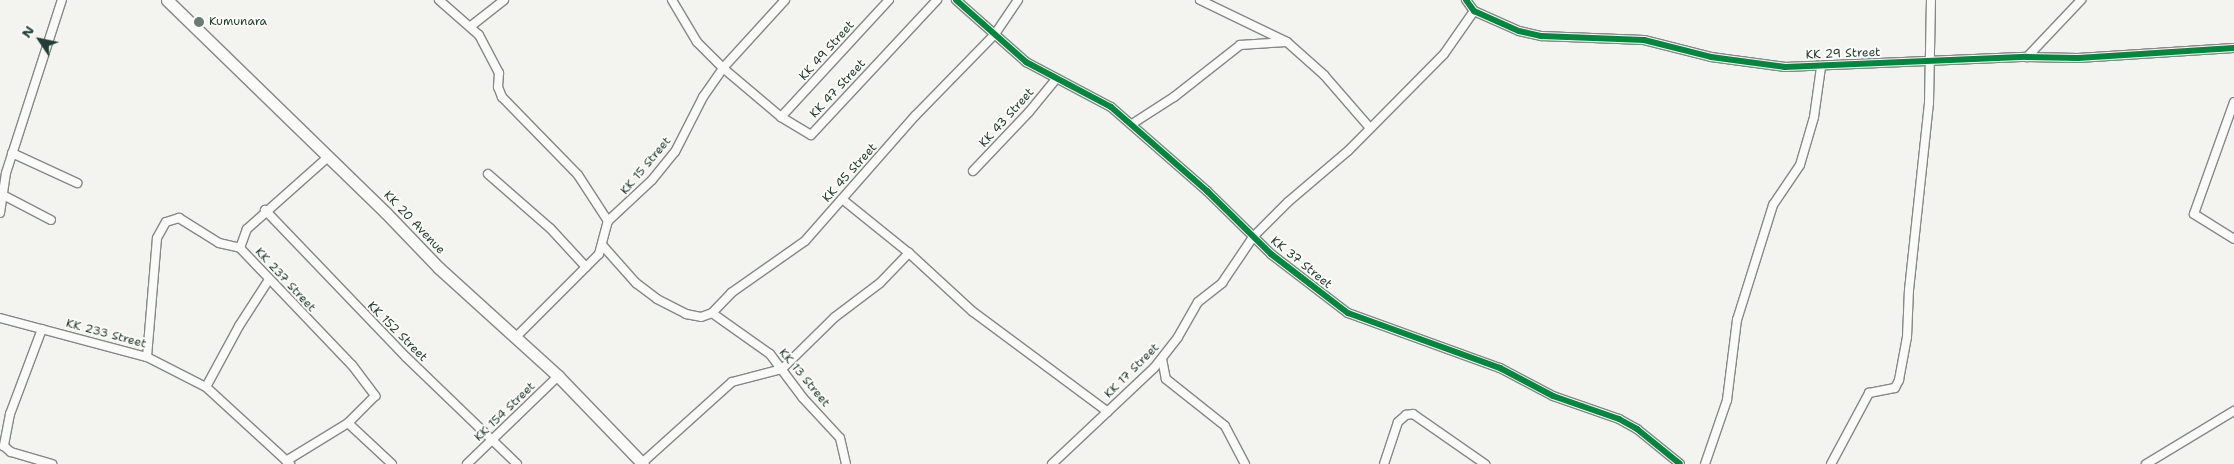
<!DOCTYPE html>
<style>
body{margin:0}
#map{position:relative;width:2234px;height:464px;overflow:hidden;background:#f3f3f0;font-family:"Shantell Sans",sans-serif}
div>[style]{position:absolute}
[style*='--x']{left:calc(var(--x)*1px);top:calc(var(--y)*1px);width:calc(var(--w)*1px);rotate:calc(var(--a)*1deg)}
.roads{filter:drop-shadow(1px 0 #848986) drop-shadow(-1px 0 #848986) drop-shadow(0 1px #848986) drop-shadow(0 -1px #848986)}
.street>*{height:8px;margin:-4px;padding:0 4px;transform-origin:4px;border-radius:4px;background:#fafaf8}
.secondary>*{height:11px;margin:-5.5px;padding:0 5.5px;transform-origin:5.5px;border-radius:5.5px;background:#fafaf8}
.cycleway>*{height:6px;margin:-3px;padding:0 3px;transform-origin:3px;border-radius:3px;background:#00873e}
.dots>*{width:14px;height:14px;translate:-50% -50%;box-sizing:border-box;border:2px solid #fdfcf7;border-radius:50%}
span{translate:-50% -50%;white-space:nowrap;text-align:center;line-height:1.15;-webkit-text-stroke:4px #fdfcf7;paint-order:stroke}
.poi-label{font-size:12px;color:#1f3d34}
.left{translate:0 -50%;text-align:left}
.street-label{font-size:12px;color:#1f3d34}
.north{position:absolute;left:15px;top:15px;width:50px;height:50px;-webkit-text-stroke:4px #fdfcf7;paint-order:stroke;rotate:304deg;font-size:14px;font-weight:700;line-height:20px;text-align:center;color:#1f3d34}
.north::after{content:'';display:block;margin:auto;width:18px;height:22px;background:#1f3d34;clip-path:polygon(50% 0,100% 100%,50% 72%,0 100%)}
</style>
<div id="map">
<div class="roads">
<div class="street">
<div style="--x:439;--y:0;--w:53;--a:41.2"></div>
<div style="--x:479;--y:35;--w:43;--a:62.2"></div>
<div style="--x:499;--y:73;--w:14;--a:94"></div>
<div style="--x:498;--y:87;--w:11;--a:68"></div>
<div style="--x:502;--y:97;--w:109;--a:45.7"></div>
<div style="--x:578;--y:175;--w:55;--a:56.9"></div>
<div style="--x:672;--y:0;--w:49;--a:59.2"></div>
<div style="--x:697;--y:42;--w:37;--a:45"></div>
<div style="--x:723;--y:68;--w:76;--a:40.2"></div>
<div style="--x:781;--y:117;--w:35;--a:31"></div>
<div style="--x:811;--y:135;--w:185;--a:-47"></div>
<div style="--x:956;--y:0;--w:94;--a:41.5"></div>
<div style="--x:1026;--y:62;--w:96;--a:27.9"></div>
<div style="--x:1111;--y:107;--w:128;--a:41.2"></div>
<div style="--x:1207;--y:191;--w:90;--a:44.5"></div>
<div style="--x:1271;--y:254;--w:97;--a:37.5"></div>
<div style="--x:1348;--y:313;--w:162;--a:19.9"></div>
<div style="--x:1500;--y:368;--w:60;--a:27.8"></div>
<div style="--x:1553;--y:396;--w:70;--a:19.2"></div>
<div style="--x:1619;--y:419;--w:21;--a:29"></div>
<div style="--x:1637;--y:429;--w:55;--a:39.1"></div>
<div style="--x:1200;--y:0;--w:97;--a:25.8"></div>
<div style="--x:1287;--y:42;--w:50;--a:41.7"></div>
<div style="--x:1324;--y:75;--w:70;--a:49"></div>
<div style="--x:1466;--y:0;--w:14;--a:54"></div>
<div style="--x:1474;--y:11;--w:49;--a:24"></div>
<div style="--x:1519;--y:31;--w:23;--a:13"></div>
<div style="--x:1541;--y:36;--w:103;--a:2.2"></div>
<div style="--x:1644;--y:40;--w:69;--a:14.2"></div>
<div style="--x:1711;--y:57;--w:75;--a:7.7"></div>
<div style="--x:1785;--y:67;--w:242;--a:-2.4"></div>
<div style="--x:2027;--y:57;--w:51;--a:1.1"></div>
<div style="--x:2078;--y:58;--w:156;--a:-3.7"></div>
<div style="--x:471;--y:26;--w:42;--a:-38.2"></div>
<div style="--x:2027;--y:57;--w:79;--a:-46.5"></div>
<div style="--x:2234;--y:102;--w:119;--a:109.7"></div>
<div style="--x:2194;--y:214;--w:47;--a:32"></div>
<div style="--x:781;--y:117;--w:159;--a:-47.3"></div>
<div style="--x:1132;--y:124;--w:50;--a:-32.7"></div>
<div style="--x:1174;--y:97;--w:84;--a:-38.2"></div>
<div style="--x:1240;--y:45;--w:46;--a:-3.7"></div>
<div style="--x:12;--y:153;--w:72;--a:24.8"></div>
<div style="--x:973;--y:171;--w:81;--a:-46.5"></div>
<div style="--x:1029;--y:112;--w:43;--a:-50.7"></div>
<div style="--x:488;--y:174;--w:82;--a:41.1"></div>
<div style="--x:550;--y:228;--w:53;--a:47.3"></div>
<div style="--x:3;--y:195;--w:54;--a:27.5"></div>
<div style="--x:842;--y:199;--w:86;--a:38.9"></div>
<div style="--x:909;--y:253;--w:86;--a:42.6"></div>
<div style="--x:972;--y:311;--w:169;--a:36.6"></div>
<div style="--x:265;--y:210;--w:204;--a:46.2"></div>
<div style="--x:406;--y:357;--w:154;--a:43.9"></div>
<div style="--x:0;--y:213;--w:40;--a:-81.5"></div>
<div style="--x:6;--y:173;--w:182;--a:-72.1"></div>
<div style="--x:603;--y:246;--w:50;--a:48.3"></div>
<div style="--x:636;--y:283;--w:26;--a:37"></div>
<div style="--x:657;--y:299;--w:33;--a:27"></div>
<div style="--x:686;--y:314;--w:15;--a:11"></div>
<div style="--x:701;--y:317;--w:12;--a:-20"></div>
<div style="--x:712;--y:313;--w:71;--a:35.3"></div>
<div style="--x:770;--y:354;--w:55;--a:53.1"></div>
<div style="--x:803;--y:398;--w:54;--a:47.2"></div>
<div style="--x:840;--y:438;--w:27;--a:77"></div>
<div style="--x:240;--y:248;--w:20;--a:-70"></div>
<div style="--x:247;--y:229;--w:108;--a:-41.6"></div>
<div style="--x:712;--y:313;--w:28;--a:-46"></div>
<div style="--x:731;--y:293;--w:90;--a:-35.1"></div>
<div style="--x:805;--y:241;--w:167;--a:-48.7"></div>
<div style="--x:915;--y:116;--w:115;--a:-45.7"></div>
<div style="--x:995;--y:34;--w:41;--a:-55.9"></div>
<div style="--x:0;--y:318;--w:152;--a:14.9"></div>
<div style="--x:147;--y:357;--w:66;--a:27"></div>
<div style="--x:206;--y:387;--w:114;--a:42.5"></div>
<div style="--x:42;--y:329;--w:91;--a:110.6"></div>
<div style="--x:10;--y:414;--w:33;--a:101"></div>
<div style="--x:4;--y:446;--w:9;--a:41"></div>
<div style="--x:11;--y:452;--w:43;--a:16.3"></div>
<div style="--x:516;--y:337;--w:117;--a:-45"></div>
<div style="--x:599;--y:254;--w:34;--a:-75"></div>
<div style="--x:608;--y:221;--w:60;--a:-43"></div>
<div style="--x:652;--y:180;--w:36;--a:-51"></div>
<div style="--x:675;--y:152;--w:62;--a:-63"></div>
<div style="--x:703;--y:97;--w:35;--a:-55"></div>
<div style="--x:723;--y:68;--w:92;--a:-47.6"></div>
<div style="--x:147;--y:357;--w:119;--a:-85.2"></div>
<div style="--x:157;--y:238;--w:18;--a:-61"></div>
<div style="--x:166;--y:222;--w:14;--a:-17"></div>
<div style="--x:179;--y:218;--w:47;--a:32"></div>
<div style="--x:219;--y:243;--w:22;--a:13"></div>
<div style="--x:240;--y:248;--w:162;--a:46.3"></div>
<div style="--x:352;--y:365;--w:39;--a:53"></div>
<div style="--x:375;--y:396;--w:38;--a:135"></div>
<div style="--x:1162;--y:359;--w:20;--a:79"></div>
<div style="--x:1166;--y:379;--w:75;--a:38.5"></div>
<div style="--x:1225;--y:426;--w:43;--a:62.2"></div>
<div style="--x:206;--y:387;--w:69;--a:-61.6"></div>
<div style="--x:239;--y:326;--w:54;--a:-57.2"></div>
<div style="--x:286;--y:461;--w:73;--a:-31.5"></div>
<div style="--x:348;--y:423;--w:60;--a:43"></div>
<div style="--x:642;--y:463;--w:121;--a:-42"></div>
<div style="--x:732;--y:382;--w:52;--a:-14.6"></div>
<div style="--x:782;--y:369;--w:74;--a:-44.5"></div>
<div style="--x:835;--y:317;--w:56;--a:-37.1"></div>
<div style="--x:880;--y:283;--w:42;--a:-46"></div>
<div style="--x:467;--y:464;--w:127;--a:-44"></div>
<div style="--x:1052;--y:464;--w:140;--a:-43.3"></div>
<div style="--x:1154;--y:368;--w:39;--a:-52"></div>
<div style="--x:1178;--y:337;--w:40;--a:-60.3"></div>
<div style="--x:1198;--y:302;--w:31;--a:-38"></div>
<div style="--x:1222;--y:283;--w:55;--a:-56"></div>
<div style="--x:1253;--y:237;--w:49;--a:-45"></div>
<div style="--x:1288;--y:202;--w:79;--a:-40.4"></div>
<div style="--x:1348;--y:151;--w:136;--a:-45.3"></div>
<div style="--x:1444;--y:54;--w:52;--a:-55.1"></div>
<div style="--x:1384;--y:464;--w:44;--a:-71.6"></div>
<div style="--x:1398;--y:422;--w:11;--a:-41"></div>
<div style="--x:1406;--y:415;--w:7;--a:-8"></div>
<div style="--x:1413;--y:414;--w:88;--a:34.8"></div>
<div style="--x:1705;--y:464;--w:68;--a:-71"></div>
<div style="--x:1727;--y:400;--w:81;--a:-82.9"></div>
<div style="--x:1737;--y:320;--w:121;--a:-72.6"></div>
<div style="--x:1773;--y:205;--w:48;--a:-56"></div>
<div style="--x:1800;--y:165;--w:50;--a:-73.7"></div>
<div style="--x:1814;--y:117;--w:50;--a:-82"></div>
<div style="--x:1831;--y:464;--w:81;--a:-61.8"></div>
<div style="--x:1869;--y:393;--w:26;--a:-11"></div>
<div style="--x:1895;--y:388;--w:9;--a:-63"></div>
<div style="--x:1899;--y:380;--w:44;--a:-79.5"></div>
<div style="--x:1907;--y:337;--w:47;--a:-87.6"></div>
<div style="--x:1909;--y:290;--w:188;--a:-83.9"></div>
<div style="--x:1929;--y:103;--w:103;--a:-88.9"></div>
<div style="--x:2146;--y:464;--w:103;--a:-31.1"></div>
</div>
<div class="secondary">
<div style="--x:167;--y:0;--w:305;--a:44.2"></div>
<div style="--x:386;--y:213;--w:76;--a:46.1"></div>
<div style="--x:439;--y:268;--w:161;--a:42.2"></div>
<div style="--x:558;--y:376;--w:122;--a:46"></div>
</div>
</div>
<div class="cycleway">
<div style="--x:956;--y:0;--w:94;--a:41.5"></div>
<div style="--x:1026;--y:62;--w:96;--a:27.9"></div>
<div style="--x:1111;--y:107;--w:128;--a:41.2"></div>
<div style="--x:1207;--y:191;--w:90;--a:44.5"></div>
<div style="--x:1271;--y:254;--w:97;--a:37.5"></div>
<div style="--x:1348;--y:313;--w:162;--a:19.9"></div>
<div style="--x:1500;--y:368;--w:60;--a:27.8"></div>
<div style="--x:1553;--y:396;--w:70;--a:19.2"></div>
<div style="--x:1619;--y:419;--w:21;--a:29"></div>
<div style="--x:1637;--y:429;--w:55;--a:39.1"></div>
<div style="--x:1466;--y:0;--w:14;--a:54"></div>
<div style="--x:1474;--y:11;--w:49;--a:24"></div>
<div style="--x:1519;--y:31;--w:23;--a:13"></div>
<div style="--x:1541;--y:36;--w:103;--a:2.2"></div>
<div style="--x:1644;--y:40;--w:69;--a:14.2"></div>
<div style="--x:1711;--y:57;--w:75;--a:7.7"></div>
<div style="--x:1785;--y:67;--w:242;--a:-2.4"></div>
<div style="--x:2027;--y:57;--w:51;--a:1.1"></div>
<div style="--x:2078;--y:58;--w:156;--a:-3.7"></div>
</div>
<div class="dots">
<div style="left:199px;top:22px;background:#697d76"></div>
</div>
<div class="poi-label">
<span class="left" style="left:209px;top:22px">Kumunara</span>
</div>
<div class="street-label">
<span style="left:827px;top:51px;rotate:-48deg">KK 49 Street</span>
<span style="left:1843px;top:54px;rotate:-2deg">KK 29 Street</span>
<span style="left:838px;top:89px;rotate:-47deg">KK 47 Street</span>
<span style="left:1007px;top:118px;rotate:-48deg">KK 43 Street</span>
<span style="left:646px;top:166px;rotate:-50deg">KK 15 Street</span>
<span style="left:850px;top:173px;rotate:-48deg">KK 45 Street</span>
<span style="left:414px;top:223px;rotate:46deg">KK 20 Avenue</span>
<span style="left:1301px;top:263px;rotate:39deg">KK 37 Street</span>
<span style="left:285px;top:280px;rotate:47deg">KK 237 Street</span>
<span style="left:397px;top:332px;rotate:45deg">KK 152 Street</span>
<span style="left:106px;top:334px;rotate:15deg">KK 233 Street</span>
<span style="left:1132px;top:371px;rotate:-45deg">KK 17 Street</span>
<span style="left:804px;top:378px;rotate:50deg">KK 13 Street</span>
<span style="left:505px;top:412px;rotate:-44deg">KK 154 Street</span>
</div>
<div class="north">N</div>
</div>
